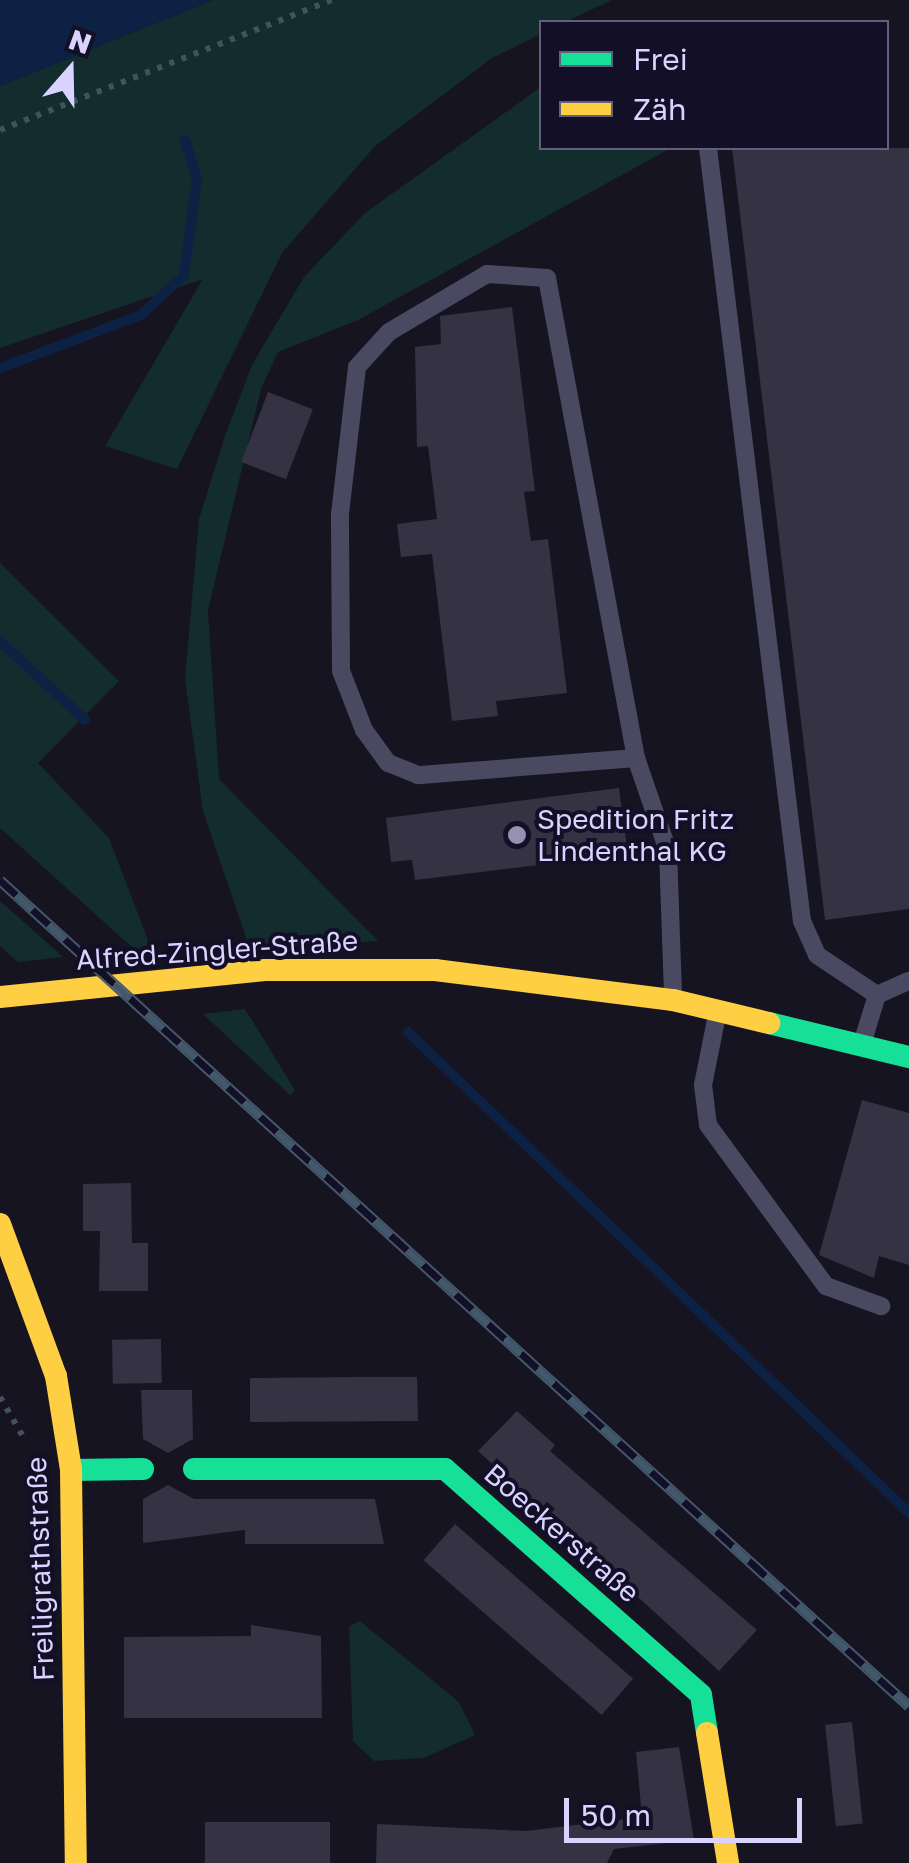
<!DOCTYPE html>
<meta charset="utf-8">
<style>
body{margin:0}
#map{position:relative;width:909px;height:1863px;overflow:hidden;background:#161421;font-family:"Golos Text",sans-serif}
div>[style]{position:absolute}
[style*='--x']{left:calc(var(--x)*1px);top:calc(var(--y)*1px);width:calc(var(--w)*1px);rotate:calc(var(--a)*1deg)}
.green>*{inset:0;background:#132c2d}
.water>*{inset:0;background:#0d2144}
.stream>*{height:10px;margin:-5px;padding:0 5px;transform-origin:5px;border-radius:5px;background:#0d2144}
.building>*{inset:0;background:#343243;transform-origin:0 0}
.path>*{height:6px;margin-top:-3px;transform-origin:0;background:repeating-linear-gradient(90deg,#44505f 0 5px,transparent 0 13px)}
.lane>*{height:18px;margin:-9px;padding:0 9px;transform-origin:9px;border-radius:9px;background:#4a4962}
.fast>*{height:22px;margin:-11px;padding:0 11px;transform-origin:11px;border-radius:11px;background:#16e098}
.slow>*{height:22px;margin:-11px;padding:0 11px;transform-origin:11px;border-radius:11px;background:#ffcf43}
.rail>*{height:11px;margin-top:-5.5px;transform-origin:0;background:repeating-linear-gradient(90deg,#130f26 0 22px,#43596b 0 44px);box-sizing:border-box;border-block:2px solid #43596b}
.dots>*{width:28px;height:28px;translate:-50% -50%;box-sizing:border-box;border:5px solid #130f26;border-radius:50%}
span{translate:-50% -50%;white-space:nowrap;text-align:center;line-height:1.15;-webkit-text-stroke:8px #130f26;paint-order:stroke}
.poi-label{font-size:28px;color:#d9d4ff}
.left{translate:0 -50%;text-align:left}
.street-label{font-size:28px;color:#d9d4ff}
.legend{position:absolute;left:539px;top:20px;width:350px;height:130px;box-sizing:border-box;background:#130f26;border:2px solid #625e7d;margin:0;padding:12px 18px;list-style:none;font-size:30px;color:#d9d4ff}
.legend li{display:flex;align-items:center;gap:20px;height:50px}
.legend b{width:50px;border:2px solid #625e7d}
.north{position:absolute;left:20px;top:20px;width:100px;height:100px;-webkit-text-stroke:8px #130f26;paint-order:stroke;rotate:20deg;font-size:28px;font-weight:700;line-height:40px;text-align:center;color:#d9d4ff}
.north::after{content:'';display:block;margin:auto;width:35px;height:45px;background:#d9d4ff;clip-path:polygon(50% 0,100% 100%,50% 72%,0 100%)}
.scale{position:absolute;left:564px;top:1798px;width:238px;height:45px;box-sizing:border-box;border:5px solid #d9d4ff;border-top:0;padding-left:12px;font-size:30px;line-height:35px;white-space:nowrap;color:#d9d4ff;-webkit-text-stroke:8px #130f26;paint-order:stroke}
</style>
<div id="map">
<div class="green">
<div style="clip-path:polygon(213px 0,612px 0,565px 22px,542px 22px,541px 34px,492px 58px,375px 146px,282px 253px,177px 469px,105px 446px,203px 279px,0 348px,0 86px)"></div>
<div style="clip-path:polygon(541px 87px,542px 148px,671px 148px,358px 320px,278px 352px,261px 389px,208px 610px,219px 779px,378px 941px,250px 949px,203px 811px,185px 679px,199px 519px,225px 436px,252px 365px,304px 277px,365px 213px)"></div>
<div style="clip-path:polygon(0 563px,119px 681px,38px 763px,109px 838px,151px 948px,134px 949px,0 828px)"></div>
<div style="clip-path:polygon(0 901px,42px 938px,63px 957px,18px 962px,0 946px)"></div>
<div style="clip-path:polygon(245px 1009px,295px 1090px,290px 1095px,203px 1014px)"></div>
<div style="clip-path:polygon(360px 1621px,459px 1702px,475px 1735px,424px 1758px,374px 1761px,353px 1741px,349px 1626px)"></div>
</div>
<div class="water">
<div style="clip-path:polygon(0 0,213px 0,0 86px)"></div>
</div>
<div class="stream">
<div style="--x:0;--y:368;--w:151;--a:-20.6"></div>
<div style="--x:141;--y:315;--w:59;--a:-42.9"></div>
<div style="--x:184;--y:275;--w:97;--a:-82.3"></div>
<div style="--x:197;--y:179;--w:41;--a:-107.1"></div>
<div style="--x:0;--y:641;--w:116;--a:42.9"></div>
<div style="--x:408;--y:1032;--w:695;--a:43.83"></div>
</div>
<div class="building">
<div style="clip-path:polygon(732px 148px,909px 148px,909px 909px,825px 920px)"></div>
<div style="clip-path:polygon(512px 307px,535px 491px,524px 492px,531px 541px,548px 539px,567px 693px,496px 701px,498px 716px,452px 721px,432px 554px,401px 557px,397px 524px,437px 519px,428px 446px,417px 447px,415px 347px,441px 344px,440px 316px)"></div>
<div style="left:268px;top:392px;width:48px;height:75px;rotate:21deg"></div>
<div style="clip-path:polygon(619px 788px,628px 854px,415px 880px,412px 860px,391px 862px,386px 818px)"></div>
<div style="clip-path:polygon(862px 1100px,909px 1113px,909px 1265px,879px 1256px,874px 1278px,819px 1255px)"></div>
<div style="clip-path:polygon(131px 1183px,132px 1243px,148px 1243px,148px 1291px,99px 1291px,100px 1231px,83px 1231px,83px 1184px)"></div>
<div style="left:161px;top:1339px;width:44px;height:49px;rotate:89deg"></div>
<div style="clip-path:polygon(357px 1377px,417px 1377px,418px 1421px,250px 1422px,250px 1378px)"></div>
<div style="clip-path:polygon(141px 1390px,192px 1390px,193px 1439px,168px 1453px,143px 1439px)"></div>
<div style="clip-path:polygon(517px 1411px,555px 1445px,550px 1451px,757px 1630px,719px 1671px,478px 1451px)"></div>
<div style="clip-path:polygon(168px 1485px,194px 1499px,375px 1499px,384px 1544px,245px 1544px,245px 1530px,143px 1543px,143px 1499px)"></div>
<div style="left:455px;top:1524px;width:236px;height:48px;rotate:41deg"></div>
<div style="clip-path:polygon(251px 1625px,321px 1636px,322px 1718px,124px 1718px,124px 1637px,251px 1636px)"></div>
<div style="left:852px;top:1722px;width:102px;height:27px;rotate:84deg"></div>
<div style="clip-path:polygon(679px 1747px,694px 1840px,614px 1849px,607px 1863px,376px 1863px,377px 1824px,526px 1831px,642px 1817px,636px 1752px)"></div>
<div style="left:205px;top:1822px;width:125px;height:41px"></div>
</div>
<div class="path">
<div style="--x:0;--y:130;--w:357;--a:-21.4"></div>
<div style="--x:0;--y:1397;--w:44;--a:59.9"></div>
</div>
<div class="lane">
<div style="--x:708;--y:148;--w:779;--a:83.07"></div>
<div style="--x:802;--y:921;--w:37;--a:66"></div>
<div style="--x:817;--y:955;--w:72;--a:33.7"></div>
<div style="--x:636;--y:758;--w:219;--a:175.5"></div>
<div style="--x:418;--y:775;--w:32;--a:-158"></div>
<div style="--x:388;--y:763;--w:41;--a:-126"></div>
<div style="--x:364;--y:730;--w:63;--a:-111.3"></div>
<div style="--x:341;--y:671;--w:157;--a:-90.4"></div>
<div style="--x:340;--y:514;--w:148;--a:-83.4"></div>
<div style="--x:357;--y:367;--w:47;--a:-47.6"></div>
<div style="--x:389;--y:332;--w:114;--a:-30.6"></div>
<div style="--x:487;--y:274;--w:60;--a:3.8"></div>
<div style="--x:547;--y:278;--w:488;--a:79.5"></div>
<div style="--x:636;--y:758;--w:98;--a:71"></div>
<div style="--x:668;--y:851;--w:143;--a:88"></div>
<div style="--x:717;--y:1015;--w:71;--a:101.3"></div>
<div style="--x:703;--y:1085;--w:40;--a:82.9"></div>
<div style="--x:708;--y:1125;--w:200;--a:53.8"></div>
<div style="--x:826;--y:1286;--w:59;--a:20"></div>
<div style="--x:862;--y:1044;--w:51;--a:-73"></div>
<div style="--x:877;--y:995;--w:35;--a:-24"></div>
</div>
<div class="fast">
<div style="--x:769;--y:1023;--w:144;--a:13.7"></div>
<div style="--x:194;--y:1469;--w:251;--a:0"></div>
<div style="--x:445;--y:1469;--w:341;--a:41.4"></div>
<div style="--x:701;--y:1695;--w:38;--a:81"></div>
<div style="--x:71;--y:1470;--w:72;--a:-0.8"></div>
</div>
<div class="slow">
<div style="--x:0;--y:997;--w:266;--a:-5.8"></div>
<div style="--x:265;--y:970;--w:170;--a:0"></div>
<div style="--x:435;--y:970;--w:240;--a:7.2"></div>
<div style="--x:673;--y:1000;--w:99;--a:13.5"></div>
<div style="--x:0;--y:1224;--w:162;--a:69.8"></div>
<div style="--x:56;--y:1376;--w:95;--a:80.9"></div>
<div style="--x:71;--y:1470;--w:393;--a:89.3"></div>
<div style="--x:707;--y:1733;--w:132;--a:80.8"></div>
</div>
<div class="rail">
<div style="--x:0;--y:880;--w:1228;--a:42.26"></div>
</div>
<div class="dots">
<div style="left:517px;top:835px;background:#9591b1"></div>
</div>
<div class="poi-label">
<span class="left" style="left:537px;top:835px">Spedition Fritz<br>Lindenthal KG</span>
</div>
<div class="street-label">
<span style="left:217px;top:950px;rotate:-4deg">Alfred-Zingler-Straße</span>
<span style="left:562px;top:1533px;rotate:41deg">Boeckerstraße</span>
<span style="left:40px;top:1569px;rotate:-92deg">Freiligrathstraße</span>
</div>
<ul class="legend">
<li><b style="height:12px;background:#16e098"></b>Frei</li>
<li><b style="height:12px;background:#ffcf43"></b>Zäh</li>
</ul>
<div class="north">N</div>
<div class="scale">50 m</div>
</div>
